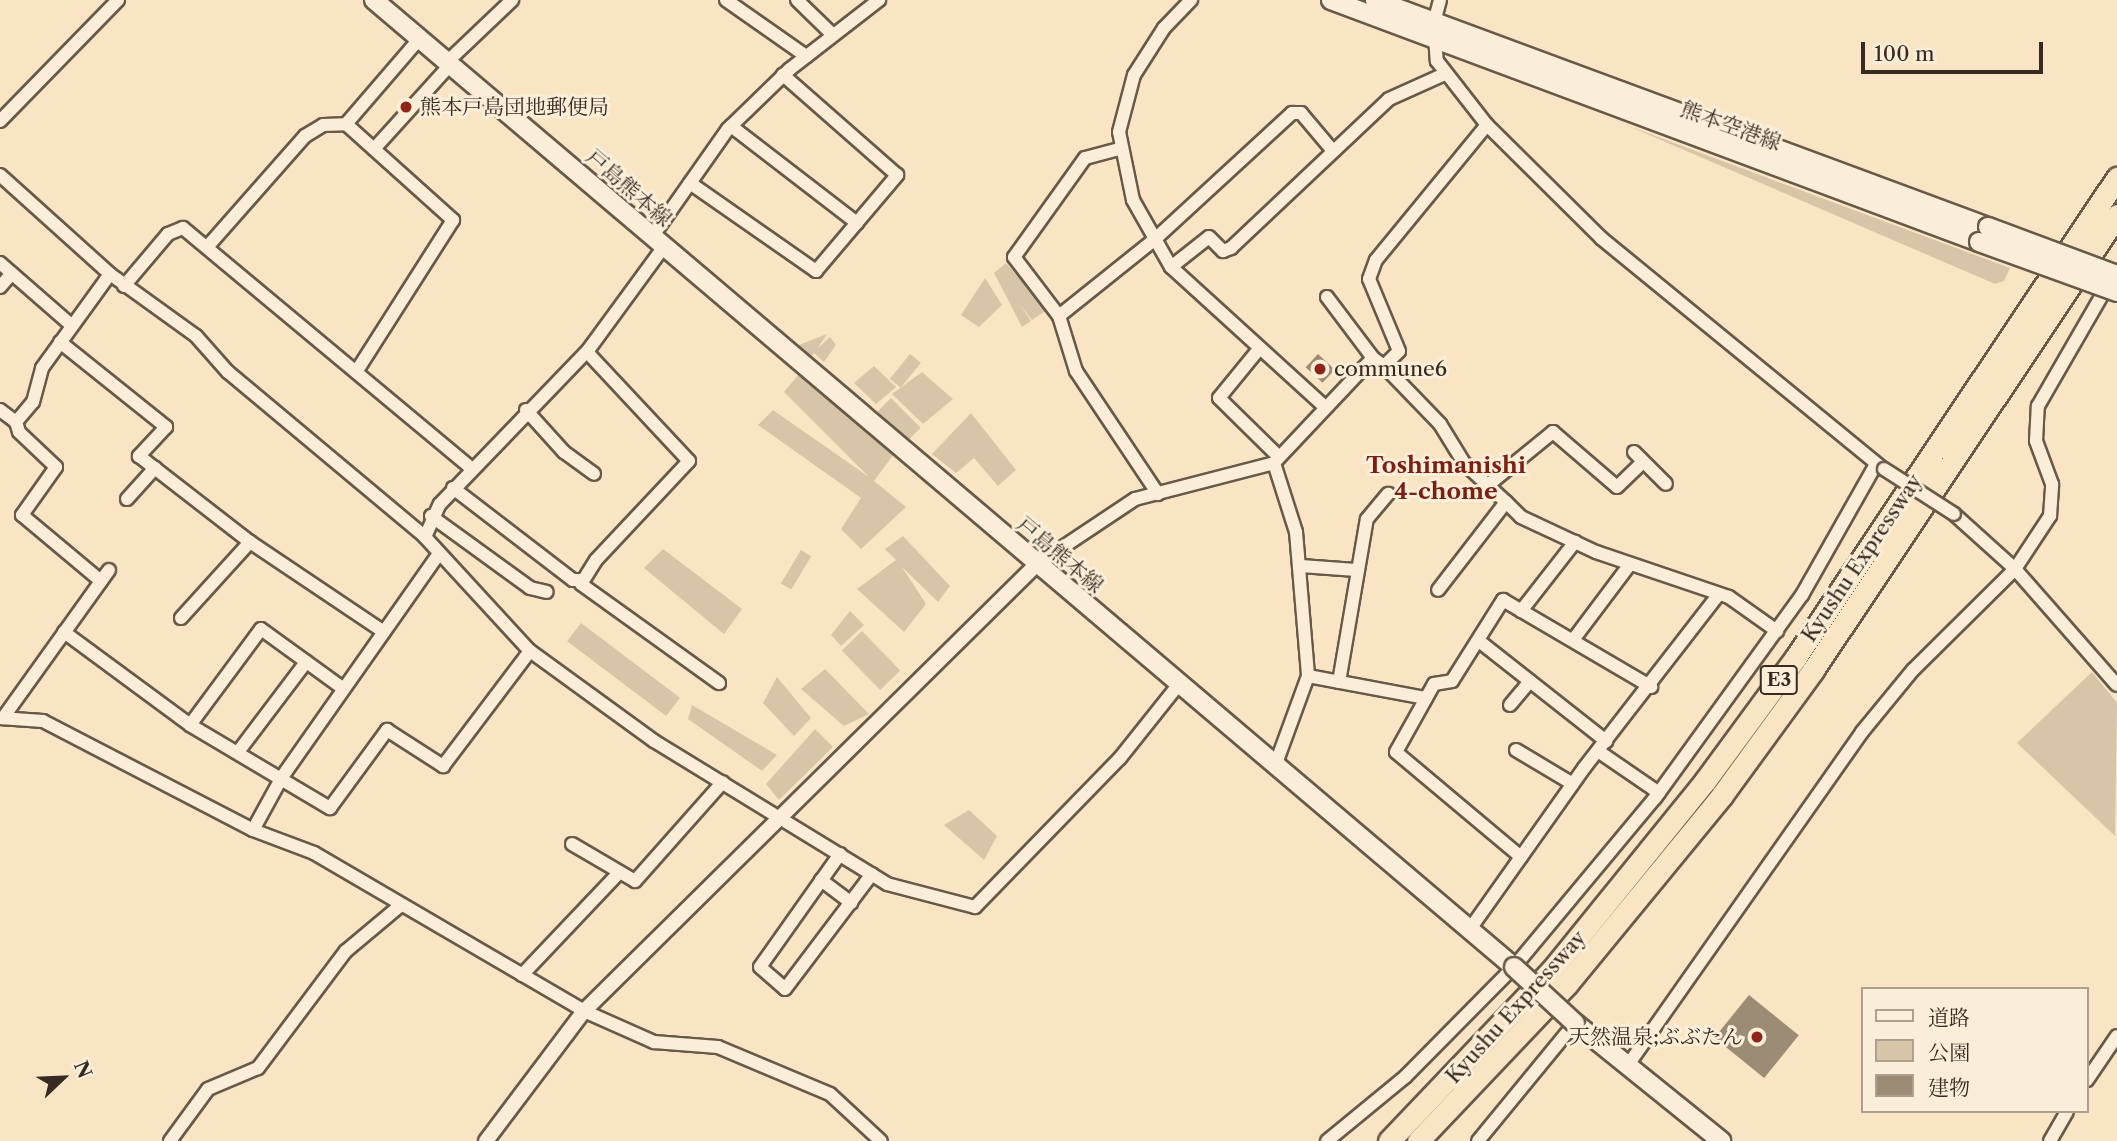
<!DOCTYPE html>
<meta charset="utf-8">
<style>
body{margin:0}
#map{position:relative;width:2117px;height:1141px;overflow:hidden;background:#f9e5c4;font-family:"Libre Caslon Text","Noto Serif JP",serif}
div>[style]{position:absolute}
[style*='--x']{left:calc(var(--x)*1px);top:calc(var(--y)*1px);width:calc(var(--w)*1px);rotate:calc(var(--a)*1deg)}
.green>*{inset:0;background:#d8c5a8;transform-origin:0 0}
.building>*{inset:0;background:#9c8b75;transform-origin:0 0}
.roads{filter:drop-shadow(2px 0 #685949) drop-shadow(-2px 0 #685949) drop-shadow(0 2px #685949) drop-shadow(0 -2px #685949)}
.minor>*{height:12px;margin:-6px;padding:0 6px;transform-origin:6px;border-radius:6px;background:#fbeed9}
.tertiary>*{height:14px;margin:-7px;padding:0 7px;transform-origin:7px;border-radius:7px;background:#fbeed9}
.secondary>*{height:18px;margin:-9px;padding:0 9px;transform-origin:9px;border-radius:9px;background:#fbeed9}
.motorway>*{height:21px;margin:-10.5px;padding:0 10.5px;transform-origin:10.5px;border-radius:10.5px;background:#f9e5c4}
.bridges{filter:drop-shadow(2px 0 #685949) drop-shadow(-2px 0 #685949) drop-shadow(0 2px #685949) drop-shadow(0 -2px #685949)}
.minor-bridge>*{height:12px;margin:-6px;padding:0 6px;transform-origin:6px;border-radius:6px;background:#fbeed9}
.secondary-bridge>*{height:18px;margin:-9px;padding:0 9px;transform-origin:9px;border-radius:9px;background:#fbeed9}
.dots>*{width:19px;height:19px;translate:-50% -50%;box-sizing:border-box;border:4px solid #fbeed9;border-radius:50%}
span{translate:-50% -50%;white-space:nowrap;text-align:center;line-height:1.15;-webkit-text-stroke:6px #fbeed9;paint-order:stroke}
.shield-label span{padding:2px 5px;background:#fbeed9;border:2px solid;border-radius:5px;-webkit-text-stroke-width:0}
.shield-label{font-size:19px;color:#372a20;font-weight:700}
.poi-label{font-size:21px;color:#372a20}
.left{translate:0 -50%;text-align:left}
.right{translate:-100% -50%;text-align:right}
.street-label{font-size:21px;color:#372a20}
.neighbourhood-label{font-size:23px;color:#7a1f14;font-weight:700}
.legend{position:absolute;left:1861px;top:987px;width:228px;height:126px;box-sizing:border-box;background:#fbeed9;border:2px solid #ada08f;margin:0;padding:9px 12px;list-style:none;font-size:21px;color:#372a20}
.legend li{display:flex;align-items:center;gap:14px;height:35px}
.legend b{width:35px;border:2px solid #ada08f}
.north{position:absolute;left:28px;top:1043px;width:70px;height:70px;-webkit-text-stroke:5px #fbeed9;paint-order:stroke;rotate:67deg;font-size:19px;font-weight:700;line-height:28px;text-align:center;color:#372a20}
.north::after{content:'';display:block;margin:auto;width:24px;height:32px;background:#372a20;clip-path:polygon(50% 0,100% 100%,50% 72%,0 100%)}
.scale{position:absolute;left:1861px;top:42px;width:182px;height:32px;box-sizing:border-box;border:4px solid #372a20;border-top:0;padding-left:9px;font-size:21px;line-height:24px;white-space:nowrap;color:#372a20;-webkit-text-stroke:5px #fbeed9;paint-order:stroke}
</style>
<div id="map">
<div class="green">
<div style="clip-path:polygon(1626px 125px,1878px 219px,2010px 268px,2004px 281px,1995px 284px)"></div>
<div style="clip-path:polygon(1006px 263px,1047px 310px,1032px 320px,1020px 305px,1031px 321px,1022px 327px,994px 273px)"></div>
<div style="clip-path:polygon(985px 278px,1002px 305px,979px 327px,961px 315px)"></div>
<div style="clip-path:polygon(827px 334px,817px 349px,830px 337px,836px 345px,824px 362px,814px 353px,807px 362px,791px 348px)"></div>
<div style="left:910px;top:354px;width:14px;height:32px;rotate:39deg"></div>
<div style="clip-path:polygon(874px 366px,896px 387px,876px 404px,854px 383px)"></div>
<div style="clip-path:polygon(922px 372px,953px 399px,923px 424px,892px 394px)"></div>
<div style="clip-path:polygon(800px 373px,899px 447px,874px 481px,906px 507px,861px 549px,841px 529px,861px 498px,758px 425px,773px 410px,869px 477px,784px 392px)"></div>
<div style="left:891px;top:398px;width:42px;height:19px;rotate:45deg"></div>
<div style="clip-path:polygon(971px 413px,1016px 470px,998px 486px,974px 458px,956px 473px,932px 454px)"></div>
<div style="clip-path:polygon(903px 536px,950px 586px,938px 602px,902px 567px,926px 604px,904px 632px,857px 589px,896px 560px,885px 549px)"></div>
<div style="clip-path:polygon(663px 549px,742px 609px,724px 634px,644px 568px)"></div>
<div style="left:801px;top:550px;width:12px;height:39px;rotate:31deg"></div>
<div style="clip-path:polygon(850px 611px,864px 625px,841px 646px,831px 635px)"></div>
<div style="left:581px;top:623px;width:124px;height:23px;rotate:37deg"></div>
<div style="left:862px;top:631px;width:55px;height:28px;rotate:46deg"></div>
<div style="clip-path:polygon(825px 669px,869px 714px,844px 726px,801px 689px)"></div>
<div style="clip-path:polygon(2092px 672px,2117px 703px,2115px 836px,2017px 743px)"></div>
<div style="clip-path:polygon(777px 677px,811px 718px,794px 736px,763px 703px)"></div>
<div style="clip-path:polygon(692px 705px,777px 755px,762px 771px,688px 719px)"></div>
<div style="clip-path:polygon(815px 729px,833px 747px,779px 800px,766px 784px)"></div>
<div style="clip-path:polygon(969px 810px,997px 836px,984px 860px,944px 825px)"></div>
</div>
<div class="building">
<div style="left:1318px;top:354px;width:23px;height:18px;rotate:43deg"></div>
<div style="left:1749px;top:995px;width:64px;height:55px;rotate:39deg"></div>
</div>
<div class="roads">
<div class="minor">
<div style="--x:726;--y:0;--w:98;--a:35"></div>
<div style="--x:797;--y:0;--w:50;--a:44.2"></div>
<div style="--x:1440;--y:0;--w:23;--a:105"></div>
<div style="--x:1434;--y:22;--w:39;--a:86"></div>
<div style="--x:1437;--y:61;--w:81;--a:52"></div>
<div style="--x:1487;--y:125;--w:161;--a:44.7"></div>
<div style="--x:1601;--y:238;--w:365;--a:39.3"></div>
<div style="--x:447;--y:62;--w:90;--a:-43.6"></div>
<div style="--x:0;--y:121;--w:169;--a:-45.7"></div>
<div style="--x:346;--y:124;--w:144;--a:41.9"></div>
<div style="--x:453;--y:220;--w:180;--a:122.5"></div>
<div style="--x:731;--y:126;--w:159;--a:37.6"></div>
<div style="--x:374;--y:149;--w:113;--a:-47.9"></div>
<div style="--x:1119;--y:149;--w:35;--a:165"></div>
<div style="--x:1085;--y:158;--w:122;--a:125.6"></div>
<div style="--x:1014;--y:257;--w:74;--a:52.7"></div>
<div style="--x:1059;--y:316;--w:58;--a:72.8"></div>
<div style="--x:1076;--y:371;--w:148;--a:56.3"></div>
<div style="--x:0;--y:175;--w:148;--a:42"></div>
<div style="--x:110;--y:274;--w:106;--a:35.8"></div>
<div style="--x:196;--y:336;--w:48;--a:48.4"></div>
<div style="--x:228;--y:372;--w:257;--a:39.9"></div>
<div style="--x:425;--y:537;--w:155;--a:47.4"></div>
<div style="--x:530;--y:651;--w:153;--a:36"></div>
<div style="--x:654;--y:741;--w:273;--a:31.5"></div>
<div style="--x:887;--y:884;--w:91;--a:14.6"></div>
<div style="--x:975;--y:907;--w:208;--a:-45.8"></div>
<div style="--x:1120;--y:758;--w:95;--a:-51.4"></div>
<div style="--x:690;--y:183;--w:154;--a:34.9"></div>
<div style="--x:816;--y:271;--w:126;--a:-49.8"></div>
<div style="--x:897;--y:175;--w:152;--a:-138.7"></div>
<div style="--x:652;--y:237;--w:132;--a:-54.9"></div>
<div style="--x:728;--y:129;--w:86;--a:-44.1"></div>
<div style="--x:790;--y:69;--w:113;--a:-37.8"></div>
<div style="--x:208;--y:246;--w:147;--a:-48.6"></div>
<div style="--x:305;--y:136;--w:21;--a:-31"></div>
<div style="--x:323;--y:125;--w:23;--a:-2"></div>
<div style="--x:346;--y:124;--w:112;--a:-49.3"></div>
<div style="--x:0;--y:263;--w:94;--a:41.1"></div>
<div style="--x:1171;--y:267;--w:77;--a:-119.6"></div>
<div style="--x:1133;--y:200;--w:69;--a:-101.6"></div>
<div style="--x:1119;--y:132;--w:59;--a:-75.3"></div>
<div style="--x:1134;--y:75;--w:56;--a:-57.4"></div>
<div style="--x:1164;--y:28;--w:39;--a:-46"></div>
<div style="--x:124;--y:286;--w:68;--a:-49.8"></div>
<div style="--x:168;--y:234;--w:16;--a:-22"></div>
<div style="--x:183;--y:228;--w:375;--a:39.8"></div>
<div style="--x:0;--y:287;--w:18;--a:-49"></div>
<div style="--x:1327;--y:297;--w:76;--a:53"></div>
<div style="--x:1059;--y:316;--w:122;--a:-38.7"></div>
<div style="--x:1154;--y:240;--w:188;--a:-42.6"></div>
<div style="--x:1292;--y:113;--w:9;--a:0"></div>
<div style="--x:1301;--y:113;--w:50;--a:49.9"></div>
<div style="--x:60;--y:342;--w:136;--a:38.7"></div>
<div style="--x:166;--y:427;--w:40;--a:133"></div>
<div style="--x:139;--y:456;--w:140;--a:37.8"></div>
<div style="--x:250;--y:542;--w:161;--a:33.9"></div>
<div style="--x:1259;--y:349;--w:63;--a:129.2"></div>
<div style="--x:1219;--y:398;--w:84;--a:44.5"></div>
<div style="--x:587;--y:352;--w:149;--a:46.9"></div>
<div style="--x:689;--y:461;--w:136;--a:133.2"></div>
<div style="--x:596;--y:560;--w:28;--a:122"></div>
<div style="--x:581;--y:584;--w:170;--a:35.7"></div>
<div style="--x:1384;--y:366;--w:81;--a:46"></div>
<div style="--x:1440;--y:424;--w:46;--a:58.4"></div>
<div style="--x:1464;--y:463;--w:57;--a:42.9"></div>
<div style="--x:1506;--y:502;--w:111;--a:127.7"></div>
<div style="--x:1325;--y:407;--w:208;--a:-137.7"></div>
<div style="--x:1171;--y:267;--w:48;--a:-38.3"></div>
<div style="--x:1209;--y:237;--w:20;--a:45"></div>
<div style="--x:1223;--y:251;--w:9;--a:-21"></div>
<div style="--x:1231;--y:248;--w:217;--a:-43.3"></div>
<div style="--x:1389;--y:99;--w:61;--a:-24.1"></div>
<div style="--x:0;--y:410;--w:20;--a:37"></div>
<div style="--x:16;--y:422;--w:26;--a:-50"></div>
<div style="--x:33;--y:402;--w:35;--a:-75"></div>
<div style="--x:42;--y:368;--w:116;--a:-54.1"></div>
<div style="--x:526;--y:410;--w:57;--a:47.9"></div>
<div style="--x:564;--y:452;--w:37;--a:36"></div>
<div style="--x:16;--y:422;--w:10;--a:73"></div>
<div style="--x:19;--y:432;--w:51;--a:43.4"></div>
<div style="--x:56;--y:467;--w:59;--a:125.3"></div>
<div style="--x:22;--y:515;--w:103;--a:39.9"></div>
<div style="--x:1634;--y:452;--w:45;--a:45"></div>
<div style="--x:1274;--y:463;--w:72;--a:72.3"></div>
<div style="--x:1296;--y:532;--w:144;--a:85.2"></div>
<div style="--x:1308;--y:676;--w:96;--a:110.1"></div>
<div style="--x:1488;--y:485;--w:84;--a:-39.2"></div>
<div style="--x:1553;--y:432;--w:84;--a:40.7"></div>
<div style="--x:1617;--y:487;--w:35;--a:-44"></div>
<div style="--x:453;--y:488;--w:151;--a:37.5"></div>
<div style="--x:573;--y:580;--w:9;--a:0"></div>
<div style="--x:127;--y:499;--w:42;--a:-47.9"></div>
<div style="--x:1506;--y:502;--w:21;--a:45"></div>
<div style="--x:1521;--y:517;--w:83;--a:25"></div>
<div style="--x:1596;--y:552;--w:140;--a:18.7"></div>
<div style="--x:1729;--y:597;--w:59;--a:35.3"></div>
<div style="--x:1954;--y:514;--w:82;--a:42"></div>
<div style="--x:2015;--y:569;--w:154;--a:48.7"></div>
<div style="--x:431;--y:516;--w:122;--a:36"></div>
<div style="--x:530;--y:588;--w:17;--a:13"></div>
<div style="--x:425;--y:537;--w:36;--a:-66"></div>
<div style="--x:440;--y:504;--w:215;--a:-46.1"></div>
<div style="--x:589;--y:349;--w:125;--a:-53.8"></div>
<div style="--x:1036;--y:565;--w:119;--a:-33.7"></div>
<div style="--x:1135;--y:499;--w:144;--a:-14.5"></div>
<div style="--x:1274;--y:463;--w:144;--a:-46.7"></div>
<div style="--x:1373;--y:358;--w:14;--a:36"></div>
<div style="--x:1384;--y:366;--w:21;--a:-45"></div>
<div style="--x:1399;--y:351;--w:78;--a:-112.6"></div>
<div style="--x:1369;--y:279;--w:20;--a:-70"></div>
<div style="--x:1376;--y:260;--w:175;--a:-50.6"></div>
<div style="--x:1300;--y:566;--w:57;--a:4"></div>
<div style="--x:1521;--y:611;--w:88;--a:-52"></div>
<div style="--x:181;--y:618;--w:103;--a:-47.8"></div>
<div style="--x:64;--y:632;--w:157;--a:36.4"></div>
<div style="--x:190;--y:725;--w:163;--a:30.7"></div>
<div style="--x:330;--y:808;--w:97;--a:-53.8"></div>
<div style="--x:387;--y:730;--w:67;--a:32.7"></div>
<div style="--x:443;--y:766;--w:144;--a:-52.9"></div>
<div style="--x:1573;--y:640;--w:95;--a:-53.1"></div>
<div style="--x:1479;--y:641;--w:162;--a:38.2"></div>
<div style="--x:1308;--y:676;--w:120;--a:10.6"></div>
<div style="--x:1339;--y:682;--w:165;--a:-80.3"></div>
<div style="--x:1367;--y:519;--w:33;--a:-50"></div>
<div style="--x:1510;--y:705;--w:31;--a:-50"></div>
<div style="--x:0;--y:718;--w:43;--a:4"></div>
<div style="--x:43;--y:721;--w:237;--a:27.4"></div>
<div style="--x:253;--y:830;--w:65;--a:20.7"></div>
<div style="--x:314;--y:853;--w:313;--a:30.3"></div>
<div style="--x:584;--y:1011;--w:77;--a:23.9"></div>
<div style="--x:654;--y:1042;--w:64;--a:4.5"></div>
<div style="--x:718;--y:1047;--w:121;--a:22.8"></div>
<div style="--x:830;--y:1094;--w:69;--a:42.7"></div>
<div style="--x:3;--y:718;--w:182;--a:-54.4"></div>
<div style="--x:190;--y:725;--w:119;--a:-53.5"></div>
<div style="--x:261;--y:629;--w:102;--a:35.9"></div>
<div style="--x:1516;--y:750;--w:66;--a:30.8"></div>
<div style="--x:1598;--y:751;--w:74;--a:34.5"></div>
<div style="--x:238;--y:752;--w:113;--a:-52.9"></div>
<div style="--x:253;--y:830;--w:60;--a:-61.3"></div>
<div style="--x:282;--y:777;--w:271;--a:-54.9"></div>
<div style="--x:572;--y:844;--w:73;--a:30.4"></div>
<div style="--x:635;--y:881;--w:132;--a:-48.4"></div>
<div style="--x:840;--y:854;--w:138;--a:125.3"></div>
<div style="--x:760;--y:967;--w:33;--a:41"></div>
<div style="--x:785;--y:989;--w:144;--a:-52.9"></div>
<div style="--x:1521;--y:857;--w:163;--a:-140"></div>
<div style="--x:1396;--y:752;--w:78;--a:-60.8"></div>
<div style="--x:1434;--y:684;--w:18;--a:-9"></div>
<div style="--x:1452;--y:681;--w:96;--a:-57.8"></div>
<div style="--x:1503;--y:600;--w:172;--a:30.4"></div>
<div style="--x:821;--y:880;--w:38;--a:37"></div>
<div style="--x:1470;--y:929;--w:197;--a:-54.7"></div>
<div style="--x:1584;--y:768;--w:220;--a:-52.2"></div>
<div style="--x:522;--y:975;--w:139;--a:-46.5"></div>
<div style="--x:1628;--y:1065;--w:407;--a:-54.9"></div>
<div style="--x:1862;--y:732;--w:80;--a:-50.6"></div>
<div style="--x:1913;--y:670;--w:144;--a:-44.7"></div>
<div style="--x:2015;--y:569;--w:64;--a:-56.6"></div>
<div style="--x:2050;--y:516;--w:32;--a:-86"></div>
<div style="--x:2052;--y:484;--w:46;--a:-110.4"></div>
<div style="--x:2036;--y:441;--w:35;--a:-87"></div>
<div style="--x:2038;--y:406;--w:142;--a:-60"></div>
<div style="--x:2087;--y:1080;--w:53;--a:-55.7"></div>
<div style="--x:170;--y:1141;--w:64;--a:-53.8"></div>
<div style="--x:208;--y:1089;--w:54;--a:-22.8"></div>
<div style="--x:258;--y:1068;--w:146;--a:-53.1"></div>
<div style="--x:346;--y:951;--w:72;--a:-39.9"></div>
<div style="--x:1327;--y:1141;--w:101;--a:-39.4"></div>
<div style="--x:1405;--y:1077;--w:155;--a:-45.3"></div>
<div style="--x:1514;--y:967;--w:220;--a:-50.2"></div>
<div style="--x:1655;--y:798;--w:251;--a:-54.1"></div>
<div style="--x:1802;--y:595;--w:150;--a:-60.5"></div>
<div style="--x:1478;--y:1141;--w:153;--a:-50.6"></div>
<div style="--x:2050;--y:1141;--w:34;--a:-60"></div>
</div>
<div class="tertiary">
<div style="--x:486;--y:1141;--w:163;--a:-53"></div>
<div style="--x:584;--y:1011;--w:635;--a:-44.62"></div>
</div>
<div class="secondary">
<div style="--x:374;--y:0;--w:1495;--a:40.31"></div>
<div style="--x:1331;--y:0;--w:692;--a:20.48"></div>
<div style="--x:1375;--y:0;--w:654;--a:20.32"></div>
<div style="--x:1575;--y:1023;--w:188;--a:38.9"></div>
</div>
<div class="motorway">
<div style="--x:1389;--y:1141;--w:236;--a:-46.4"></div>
<div style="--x:1552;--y:970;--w:243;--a:-51"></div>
<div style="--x:1705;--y:781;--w:154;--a:-53.7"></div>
<div style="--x:1796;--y:657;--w:577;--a:-56.17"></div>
<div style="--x:1418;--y:1141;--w:216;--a:-46.5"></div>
<div style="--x:1567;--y:984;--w:244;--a:-50.6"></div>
<div style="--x:1722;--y:795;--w:155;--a:-53.9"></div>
<div style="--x:1813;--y:670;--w:547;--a:-56.25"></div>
</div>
</div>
<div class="bridges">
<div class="minor-bridge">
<div style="--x:1884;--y:469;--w:83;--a:32.7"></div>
</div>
<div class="secondary-bridge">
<div style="--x:1988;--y:227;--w:138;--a:20.4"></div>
<div style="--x:1979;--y:242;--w:147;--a:19.9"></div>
<div style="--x:1514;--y:967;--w:83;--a:42.6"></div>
</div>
</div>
<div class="dots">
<div style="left:406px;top:107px;background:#8f2418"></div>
<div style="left:1320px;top:369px;background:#8f2418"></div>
<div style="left:1757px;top:1037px;background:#8f2418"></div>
</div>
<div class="shield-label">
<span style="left:1779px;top:680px">E3</span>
</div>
<div class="poi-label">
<span class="left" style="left:420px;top:107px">熊本戸島団地郵便局</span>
<span class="left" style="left:1334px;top:369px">commune6</span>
<span class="right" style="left:1743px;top:1037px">天然温泉;ぶぶたん</span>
</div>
<div class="street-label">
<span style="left:1731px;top:126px;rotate:20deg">熊本空港線</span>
<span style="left:629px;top:188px;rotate:41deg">戸島熊本線</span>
<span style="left:1060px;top:555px;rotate:40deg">戸島熊本線</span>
<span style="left:1862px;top:558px;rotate:-56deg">Kyushu Expressway</span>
<span style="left:1516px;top:1007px;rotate:-48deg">Kyushu Expressway</span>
</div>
<div class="neighbourhood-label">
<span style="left:1446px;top:478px">Toshimanishi<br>4-chome</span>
</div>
<ul class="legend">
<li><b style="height:9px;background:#fbeed9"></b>道路</li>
<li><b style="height:19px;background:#d8c5a8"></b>公園</li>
<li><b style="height:19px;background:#9c8b75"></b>建物</li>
</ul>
<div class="north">N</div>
<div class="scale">100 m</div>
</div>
